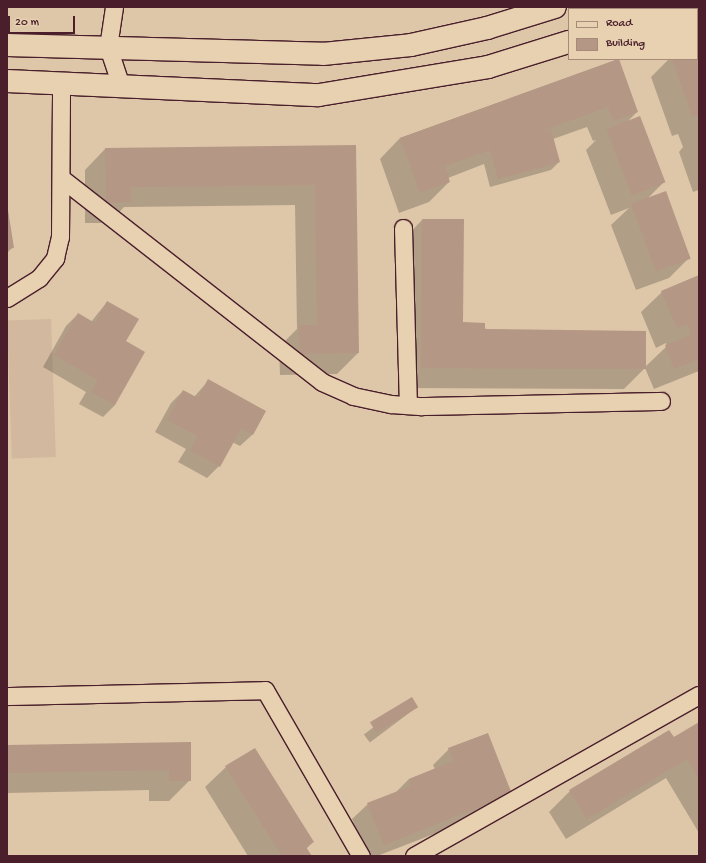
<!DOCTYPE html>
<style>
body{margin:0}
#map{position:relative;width:706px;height:863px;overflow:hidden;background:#dec6a9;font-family:"Gochi Hand",sans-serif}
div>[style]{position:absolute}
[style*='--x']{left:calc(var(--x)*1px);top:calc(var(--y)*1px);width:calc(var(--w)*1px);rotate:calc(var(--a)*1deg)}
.built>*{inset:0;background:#d1b89e;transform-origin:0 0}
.shadow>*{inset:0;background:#0003;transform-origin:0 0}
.building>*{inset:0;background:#b49785;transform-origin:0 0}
.roads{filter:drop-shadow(1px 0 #4a1f2b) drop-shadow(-1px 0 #4a1f2b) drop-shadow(0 1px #4a1f2b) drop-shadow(0 -1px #4a1f2b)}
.minor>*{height:17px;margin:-8.5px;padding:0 8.5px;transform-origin:8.5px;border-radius:8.5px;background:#e7d1b1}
.secondary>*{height:22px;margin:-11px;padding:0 11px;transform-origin:11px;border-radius:11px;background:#e7d1b1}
span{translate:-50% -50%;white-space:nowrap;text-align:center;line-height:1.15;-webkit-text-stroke:3.5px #e7d1b1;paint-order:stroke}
.frame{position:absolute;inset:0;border:8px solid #4a1f2b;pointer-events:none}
.legend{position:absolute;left:568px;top:8px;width:130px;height:52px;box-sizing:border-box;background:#e7d1b1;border:1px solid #a88a7b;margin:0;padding:5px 7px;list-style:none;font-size:12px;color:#4a1f2b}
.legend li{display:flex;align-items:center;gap:8px;height:20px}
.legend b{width:20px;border:1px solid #a88a7b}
.scale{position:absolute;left:8px;top:16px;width:67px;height:18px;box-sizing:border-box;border:2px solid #4a1f2b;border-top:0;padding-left:5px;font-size:12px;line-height:14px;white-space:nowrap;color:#4a1f2b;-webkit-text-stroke:3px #e7d1b1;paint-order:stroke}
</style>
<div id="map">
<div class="built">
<div style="left:51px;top:319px;width:138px;height:44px;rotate:88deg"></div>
</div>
<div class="shadow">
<div style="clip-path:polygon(697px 47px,699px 47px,699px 190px,693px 192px,679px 152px,683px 147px,678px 134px,672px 136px,651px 77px,669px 59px,697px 59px)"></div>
<div style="clip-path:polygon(618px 59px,637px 112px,628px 121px,664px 182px,647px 199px,690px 257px,669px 278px,636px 290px,611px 225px,629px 208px,611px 215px,586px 150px,596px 140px,593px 141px,587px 127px,553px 139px,559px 162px,551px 170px,490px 187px,484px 164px,448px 178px,449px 182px,429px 202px,399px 213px,380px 159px,400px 138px)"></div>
<div style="clip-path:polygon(355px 146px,358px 353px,337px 374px,280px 375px,279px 347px,297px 329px,295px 205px,124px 207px,109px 223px,85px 223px,85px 170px,105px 149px)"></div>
<div style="clip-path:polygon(7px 205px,13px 247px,7px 253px)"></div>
<div style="clip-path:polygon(422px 220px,462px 323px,645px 367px,667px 346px,666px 343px,656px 348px,641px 312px,662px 292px,699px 276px,699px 371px,654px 389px,645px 368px,624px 389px,400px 388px,402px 241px)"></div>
<div style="clip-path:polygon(107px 302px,125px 341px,115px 405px,103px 417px,79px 404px,86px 392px,43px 367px,66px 326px,78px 314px,91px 322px)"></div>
<div style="clip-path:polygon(208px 381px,265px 411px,252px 435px,240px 446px,232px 442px,219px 466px,207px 478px,178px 462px,186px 449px,155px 432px,171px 403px,183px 391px,194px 397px)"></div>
<div style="left:411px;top:699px;width:10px;height:59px;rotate:53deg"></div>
<div style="clip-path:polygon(699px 724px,699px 833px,666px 778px,566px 839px,549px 812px,570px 791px)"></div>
<div style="clip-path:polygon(488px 734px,496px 810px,377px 856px,367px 856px,352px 819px,368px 804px,395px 793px,409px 779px,435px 769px,433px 765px,449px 749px)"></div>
<div style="clip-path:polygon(190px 743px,190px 780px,169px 801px,149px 801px,149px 790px,7px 793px,7px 746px)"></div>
<div style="clip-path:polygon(226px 767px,313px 842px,306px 849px,311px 856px,248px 856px,205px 787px)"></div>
</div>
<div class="building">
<div style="clip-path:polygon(699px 45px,699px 114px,692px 116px,672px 59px,697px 59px)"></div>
<div style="clip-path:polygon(619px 59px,638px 112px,613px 121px,608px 107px,533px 134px,551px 129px,560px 162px,498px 179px,490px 150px,445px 166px,450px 182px,420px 193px,400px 138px)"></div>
<div style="left:640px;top:116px;width:71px;height:36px;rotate:69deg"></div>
<div style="clip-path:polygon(356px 145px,359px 353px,300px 354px,299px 325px,317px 325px,315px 185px,131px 187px,131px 202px,106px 203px,105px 148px)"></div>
<div style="left:666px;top:191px;width:72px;height:37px;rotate:70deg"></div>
<div style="clip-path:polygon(7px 204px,14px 248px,7px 249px)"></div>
<div style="clip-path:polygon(422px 219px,464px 219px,463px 322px,485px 323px,485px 329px,646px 331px,646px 369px,421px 368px)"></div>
<div style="clip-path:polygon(699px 275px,699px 359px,674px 369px,665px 345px,691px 335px,687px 324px,677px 328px,661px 291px)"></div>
<div style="clip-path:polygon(107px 301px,139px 319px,126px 341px,145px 352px,115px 405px,91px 392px,98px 380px,54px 355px,78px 313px,95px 323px)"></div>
<div style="clip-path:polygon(208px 379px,266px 411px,253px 435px,241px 429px,220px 467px,190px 450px,197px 436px,167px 420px,183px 390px,198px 398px)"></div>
<div style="left:412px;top:697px;width:12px;height:49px;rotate:59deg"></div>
<div style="clip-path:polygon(699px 722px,699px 779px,687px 759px,587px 819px,569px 790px,669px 730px,674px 737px)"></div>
<div style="clip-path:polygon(488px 733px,512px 794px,384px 845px,367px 803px,411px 786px,409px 779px,453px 761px,448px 748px)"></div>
<div style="clip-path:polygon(191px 742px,191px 781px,169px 781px,169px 770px,7px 773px,7px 745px)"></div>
<div style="clip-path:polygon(255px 748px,314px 842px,306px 847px,312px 856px,282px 856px,225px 766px)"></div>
</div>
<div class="roads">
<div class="minor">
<div style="--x:114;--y:7;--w:40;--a:98.5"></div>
<div style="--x:108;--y:47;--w:41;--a:71.6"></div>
<div style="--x:61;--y:178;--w:331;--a:38"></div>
<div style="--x:322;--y:382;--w:34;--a:24"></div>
<div style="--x:353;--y:396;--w:39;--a:12"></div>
<div style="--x:391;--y:404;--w:31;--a:4"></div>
<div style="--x:422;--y:406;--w:239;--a:-1.2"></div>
<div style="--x:403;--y:228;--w:177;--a:88.4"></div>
<div style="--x:7;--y:298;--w:38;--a:-32"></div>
<div style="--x:39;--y:278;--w:26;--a:-51"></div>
<div style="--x:55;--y:258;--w:22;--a:-77"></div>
<div style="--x:60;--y:237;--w:154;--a:-89.6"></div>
<div style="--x:7;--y:696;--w:258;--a:-1.3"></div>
<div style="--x:265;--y:690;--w:192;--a:60"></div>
<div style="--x:414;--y:856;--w:327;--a:-29.5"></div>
</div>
<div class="secondary">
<div style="--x:649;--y:9;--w:4;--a:-27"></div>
<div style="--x:7;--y:45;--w:316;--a:1.6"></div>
<div style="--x:323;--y:54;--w:88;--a:-5.8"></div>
<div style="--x:411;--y:45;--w:78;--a:-12.6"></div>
<div style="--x:487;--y:28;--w:71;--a:-17.2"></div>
<div style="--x:7;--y:81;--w:312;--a:2.6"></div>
<div style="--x:319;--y:95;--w:171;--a:-9.4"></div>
<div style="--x:488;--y:67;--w:85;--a:-17.2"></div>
</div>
</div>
<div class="frame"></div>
<ul class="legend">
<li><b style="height:5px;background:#e7d1b1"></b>Road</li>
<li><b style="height:11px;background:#b49785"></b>Building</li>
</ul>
<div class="scale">20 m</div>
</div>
